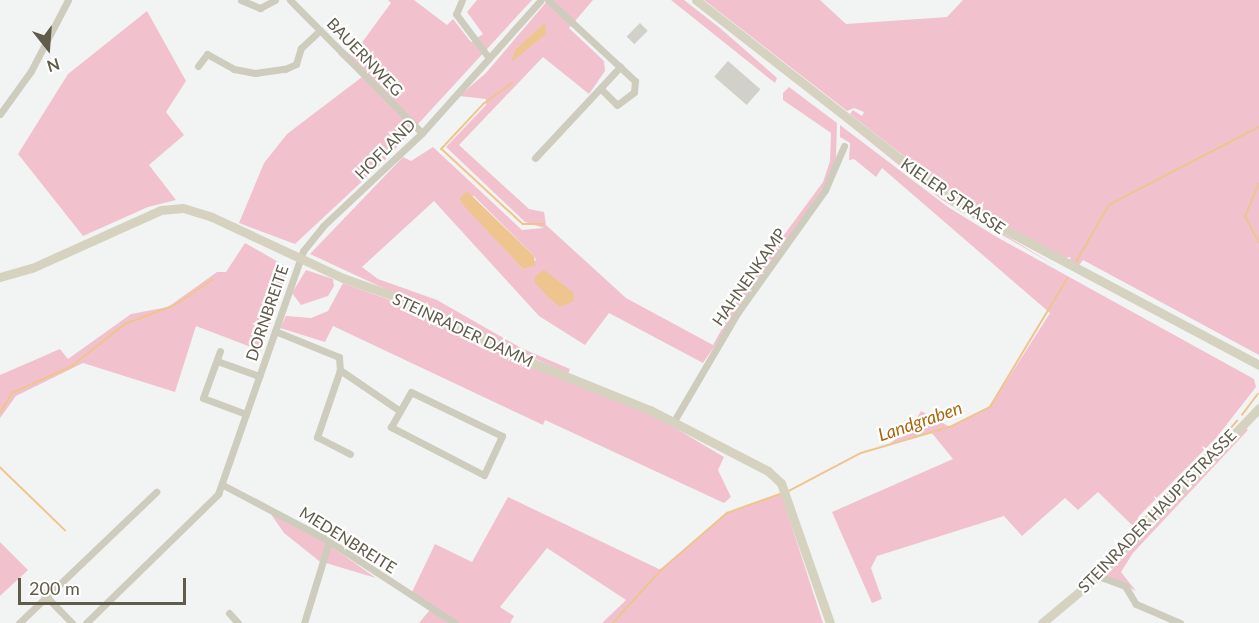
<!DOCTYPE html>
<style>
body{margin:0}
#map{position:relative;width:1259px;height:623px;overflow:hidden;background:#f2f4f4;font-family:Lato,sans-serif}
div>[style]{position:absolute}
[style*='--x']{left:calc(var(--x)*1px);top:calc(var(--y)*1px);width:calc(var(--w)*1px);rotate:calc(var(--a)*1deg)}
.green>*{inset:0;background:#f1c2ce}
.water>*{inset:0;background:#eec58f}
.stream>*{height:1.5px;margin:-0.75px;padding:0 0.75px;transform-origin:0.75px;border-radius:0.75px;background:#eec58f}
.building>*{inset:0;background:#d1d1c9;transform-origin:0 0}
.street>*{height:7px;margin:-3.5px;padding:0 3.5px;transform-origin:3.5px;border-radius:3.5px;background:#ceccbd}
.secondary>*{height:9px;margin:-4.5px;padding:0 4.5px;transform-origin:4.5px;border-radius:4.5px;background:#d5d3c0}
span{translate:-50% -50%;white-space:nowrap;text-align:center;line-height:1.15;-webkit-text-stroke:4.5px #fff;paint-order:stroke}
.street-label{font-size:16px;color:#605c49}
.water-label{font-size:18px;color:#aa660b;font-style:italic}
.north{position:absolute;left:18px;top:18px;width:60px;height:60px;-webkit-text-stroke:4px #fff;paint-order:stroke;rotate:163deg;font-size:16px;font-weight:700;line-height:24px;text-align:center;color:#605c49}
.north::after{content:'';display:block;margin:auto;width:21px;height:27px;background:#605c49;clip-path:polygon(50% 0,100% 100%,50% 72%,0 100%)}
.scale{position:absolute;left:18px;top:578px;width:168px;height:27px;box-sizing:border-box;border:3px solid #605c49;border-top:0;padding-left:8px;font-size:18px;line-height:21px;white-space:nowrap;color:#605c49;-webkit-text-stroke:4px #fff;paint-order:stroke}
</style>
<div id="map">
<div class="green">
<div style="clip-path:polygon(388px 0,414px 0,447px 25px,453px 19px,471px 42px,483px 34px,467px 12px,477px 0,532px 0,385px 160px,295px 244px,239px 223px,264px 163px,287px 134px,362px 77px,338px 54px,343px 49px,352px 56px,391px 3px)"></div>
<div style="clip-path:polygon(evenodd,548px 0,593px 0,569px 28px,604px 61px,605px 71px,589px 94px,543px 57px,459px 145px,529px 209px,544px 212px,546px 225px,626px 298px,713px 345px,742px 292px,823px 182px,830px 161px,831px 133px,783px 100px,783px 93px,789px 87px,837px 123px,836px 158px,829px 179px,703px 363px,609px 313px,585px 345px,539px 316px,434px 201px,362px 267px,378px 279px,437px 300px,521px 348px,570px 369px,568px 374px,310px 254px,403px 157px,411px 161px,433px 147px,522px 230px,544px 228px,525px 222px,446px 147px,486px 105px,486px 99px,459px 96px,486px 73px,548px 0,474px 196px,534px 256px,536px 260px,523px 269px,459px 199px,474px 196px)"></div>
<div style="clip-path:polygon(671px 0,684px 0,720px 28px,777px 78px,775px 83px)"></div>
<div style="clip-path:polygon(704px 0,820px 0,846px 24px,947px 17px,963px 0,1259px 0,1259px 355px,1083px 260px,1077px 268px,1068px 263px,1071px 257px,1065px 258px,977px 213px,850px 114px,853px 110px,862px 116px,864px 112px,854px 108px,847px 111px)"></div>
<div style="clip-path:polygon(147px 11px,186px 81px,166px 112px,184px 135px,149px 165px,176px 200px,148px 207px,83px 236px,18px 154px,68px 74px)"></div>
<div style="clip-path:polygon(843px 120px,946px 199px,1059px 268px,942px 200px)"></div>
<div style="clip-path:polygon(840px 125px,948px 207px,995px 236px,1254px 379px,1256px 387px,1216px 438px,1139px 516px,1134px 527px,1098px 492px,1078px 510px,1065px 498px,1022px 536px,1004px 516px,877px 556px,871px 568px,882px 599px,872px 603px,832px 512px,953px 459px,931px 432px,889px 444px,911px 428px,921px 411px,950px 427px,990px 407px,1050px 313px,882px 168px,876px 177px,854px 159px,849px 160px,850px 143px,840px 137px)"></div>
<div style="clip-path:polygon(245px 243px,289px 268px,261px 351px,196px 326px,175px 392px,83px 363px,16px 396px,0 418px,0 375px,60px 349px,68px 359px,131px 314px,168px 307px,217px 272px,226px 272px)"></div>
<div style="clip-path:polygon(306px 270px,333px 279px,334px 286px,328px 296px,301px 305px,292px 293px)"></div>
<div style="clip-path:polygon(343px 283px,409px 307px,660px 419px,724px 457px,718px 470px,731px 497px,724px 503px,545px 420px,543px 425px,333px 326px,325px 342px,280px 328px,286px 316px,311px 318px,328px 311px)"></div>
<div style="clip-path:polygon(1244px 427px,1248px 430px,1133px 553px,1121px 572px,1136px 591px,1106px 576px)"></div>
<div style="clip-path:polygon(781px 493px,823px 623px,602px 623px,626px 600px,547px 548px,500px 607px,514px 616px,510px 623px,419px 623px,433px 606px,412px 592px,435px 544px,472px 562px,508px 497px,661px 570px,727px 513px)"></div>
<div style="clip-path:polygon(268px 510px,322px 540px,376px 578px,319px 561px,284px 533px)"></div>
<div style="clip-path:polygon(0 542px,28px 570px,0 596px)"></div>
</div>
<div class="water">
<div style="clip-path:polygon(545px 23px,546px 34px,511px 62px,515px 50px)"></div>
<div style="clip-path:polygon(467px 191px,534px 256px,535px 265px,523px 269px,465px 207px,459px 199px)"></div>
<div style="clip-path:polygon(544px 270px,573px 292px,574px 301px,560px 307px,547px 296px,535px 283px,535px 276px)"></div>
</div>
<div class="stream">
<div style="--x:513;--y:83;--w:36;--a:144"></div>
<div style="--x:484;--y:104;--w:62;--a:133"></div>
<div style="--x:442;--y:149;--w:110;--a:42.8"></div>
<div style="--x:523;--y:224;--w:20;--a:0"></div>
<div style="--x:1259;--y:184;--w:35;--a:112"></div>
<div style="--x:1246;--y:217;--w:28;--a:63"></div>
<div style="--x:1076;--y:262;--w:66;--a:-59.9"></div>
<div style="--x:1109;--y:205;--w:169;--a:-27.5"></div>
<div style="--x:0;--y:413;--w:23;--a:-59"></div>
<div style="--x:12;--y:393;--w:66;--a:-24.2"></div>
<div style="--x:72;--y:366;--w:68;--a:-38.4"></div>
<div style="--x:125;--y:324;--w:53;--a:-20.8"></div>
<div style="--x:175;--y:305;--w:45;--a:-34"></div>
<div style="--x:1242;--y:415;--w:26;--a:-53"></div>
<div style="--x:1224;--y:436;--w:20;--a:-49"></div>
<div style="--x:0;--y:467;--w:91;--a:44.1"></div>
<div style="--x:789;--y:491;--w:81;--a:-27.8"></div>
<div style="--x:861;--y:453;--w:93;--a:-16.3"></div>
<div style="--x:950;--y:427;--w:45;--a:-26.6"></div>
<div style="--x:990;--y:407;--w:149;--a:-59"></div>
<div style="--x:1165;--y:497;--w:76;--a:-46.1"></div>
<div style="--x:1140;--y:524;--w:30;--a:-49"></div>
<div style="--x:613;--y:623;--w:72;--a:-47.8"></div>
<div style="--x:661;--y:570;--w:87;--a:-40.8"></div>
<div style="--x:727;--y:513;--w:56;--a:-19.7"></div>
</div>
<div class="building">
<div style="left:640px;top:23px;width:11px;height:19px;rotate:45deg"></div>
<div style="left:728px;top:61px;width:43px;height:21px;rotate:41deg"></div>
</div>
<div class="street">
<div style="--x:241;--y:0;--w:21;--a:23"></div>
<div style="--x:260;--y:8;--w:17;--a:-28"></div>
<div style="--x:290;--y:0;--w:187;--a:45.2"></div>
<div style="--x:462;--y:0;--w:15;--a:113"></div>
<div style="--x:456;--y:14;--w:55;--a:53.1"></div>
<div style="--x:198;--y:66;--w:15;--a:-53"></div>
<div style="--x:207;--y:54;--w:31;--a:29"></div>
<div style="--x:234;--y:69;--w:21;--a:11"></div>
<div style="--x:255;--y:73;--w:30;--a:-8"></div>
<div style="--x:285;--y:69;--w:12;--a:-24"></div>
<div style="--x:296;--y:64;--w:17;--a:-73"></div>
<div style="--x:301;--y:48;--w:26;--a:-43"></div>
<div style="--x:602;--y:90;--w:21;--a:45"></div>
<div style="--x:617;--y:105;--w:21;--a:-37"></div>
<div style="--x:634;--y:92;--w:11;--a:-85"></div>
<div style="--x:635;--y:81;--w:21;--a:-137"></div>
<div style="--x:0;--y:114;--w:53;--a:-54.2"></div>
<div style="--x:31;--y:71;--w:80;--a:-62.5"></div>
<div style="--x:535;--y:158;--w:125;--a:-47"></div>
<div style="--x:620;--y:67;--w:98;--a:-137.1"></div>
<div style="--x:275;--y:331;--w:69;--a:22.1"></div>
<div style="--x:339;--y:357;--w:13;--a:86"></div>
<div style="--x:340;--y:370;--w:71;--a:108.9"></div>
<div style="--x:317;--y:437;--w:37;--a:27"></div>
<div style="--x:220;--y:351;--w:50;--a:109.9"></div>
<div style="--x:203;--y:398;--w:46;--a:20.4"></div>
<div style="--x:217;--y:361;--w:45;--a:19.7"></div>
<div style="--x:340;--y:370;--w:69;--a:34.4"></div>
<div style="--x:411;--y:392;--w:101;--a:25.8"></div>
<div style="--x:502;--y:436;--w:43;--a:114.8"></div>
<div style="--x:484;--y:475;--w:105;--a:-152.7"></div>
<div style="--x:391;--y:427;--w:40;--a:-60.3"></div>
<div style="--x:674;--y:421;--w:126;--a:-59.6"></div>
<div style="--x:738;--y:312;--w:150;--a:-54.5"></div>
<div style="--x:825;--y:190;--w:48;--a:-66.6"></div>
<div style="--x:223;--y:485;--w:120;--a:27.8"></div>
<div style="--x:329;--y:541;--w:150;--a:33.1"></div>
<div style="--x:1098;--y:576;--w:29;--a:20"></div>
<div style="--x:1125;--y:586;--w:21;--a:59"></div>
<div style="--x:1136;--y:604;--w:48;--a:23.4"></div>
<div style="--x:33;--y:583;--w:56;--a:45.7"></div>
<div style="--x:229;--y:613;--w:13;--a:48"></div>
<div style="--x:19;--y:623;--w:190;--a:-43.7"></div>
<div style="--x:86;--y:623;--w:185;--a:-44.3"></div>
<div style="--x:218;--y:494;--w:257;--a:-70.7"></div>
<div style="--x:303;--y:251;--w:32;--a:-51"></div>
<div style="--x:323;--y:226;--w:136;--a:-43.2"></div>
<div style="--x:422;--y:133;--w:178;--a:-48.2"></div>
<div style="--x:304;--y:623;--w:86;--a:-73"></div>
</div>
<div class="secondary">
<div style="--x:696;--y:0;--w:337;--a:37.9"></div>
<div style="--x:962;--y:207;--w:336;--a:28"></div>
<div style="--x:0;--y:277;--w:33;--a:-16"></div>
<div style="--x:32;--y:268;--w:141;--a:-24.2"></div>
<div style="--x:161;--y:210;--w:22;--a:-5"></div>
<div style="--x:183;--y:208;--w:30;--a:17"></div>
<div style="--x:212;--y:217;--w:145;--a:25"></div>
<div style="--x:343;--y:278;--w:63;--a:19.6"></div>
<div style="--x:402;--y:299;--w:135;--a:26.4"></div>
<div style="--x:523;--y:359;--w:137;--a:21.9"></div>
<div style="--x:650;--y:410;--w:133;--a:27.3"></div>
<div style="--x:768;--y:471;--w:18;--a:43"></div>
<div style="--x:781;--y:483;--w:148;--a:70.7"></div>
<div style="--x:1042;--y:623;--w:73;--a:-40"></div>
<div style="--x:1098;--y:576;--w:233;--a:-46.2"></div>
</div>
<div class="street-label">
<span style="left:365px;top:57px;rotate:46deg">BAUERNWEG</span>
<span style="left:385px;top:149px;rotate:-45deg">HOFLAND</span>
<span style="left:953px;top:196px;rotate:34deg">KIELER STRASSE</span>
<span style="left:749px;top:277px;rotate:-55deg">HAHNENKAMP</span>
<span style="left:267px;top:313px;rotate:-71deg">DORNBREITE</span>
<span style="left:463px;top:330px;rotate:25deg">STEINRADER DAMM</span>
<span style="left:1157px;top:511px;rotate:-46deg">STEINRADER HAUPTSTRASSE</span>
<span style="left:348px;top:540px;rotate:32deg">MEDENBREITE</span>
</div>
<div class="water-label">
<span style="left:920px;top:421px;rotate:-19deg">Landgraben</span>
</div>
<div class="north">N</div>
<div class="scale">200 m</div>
</div>
